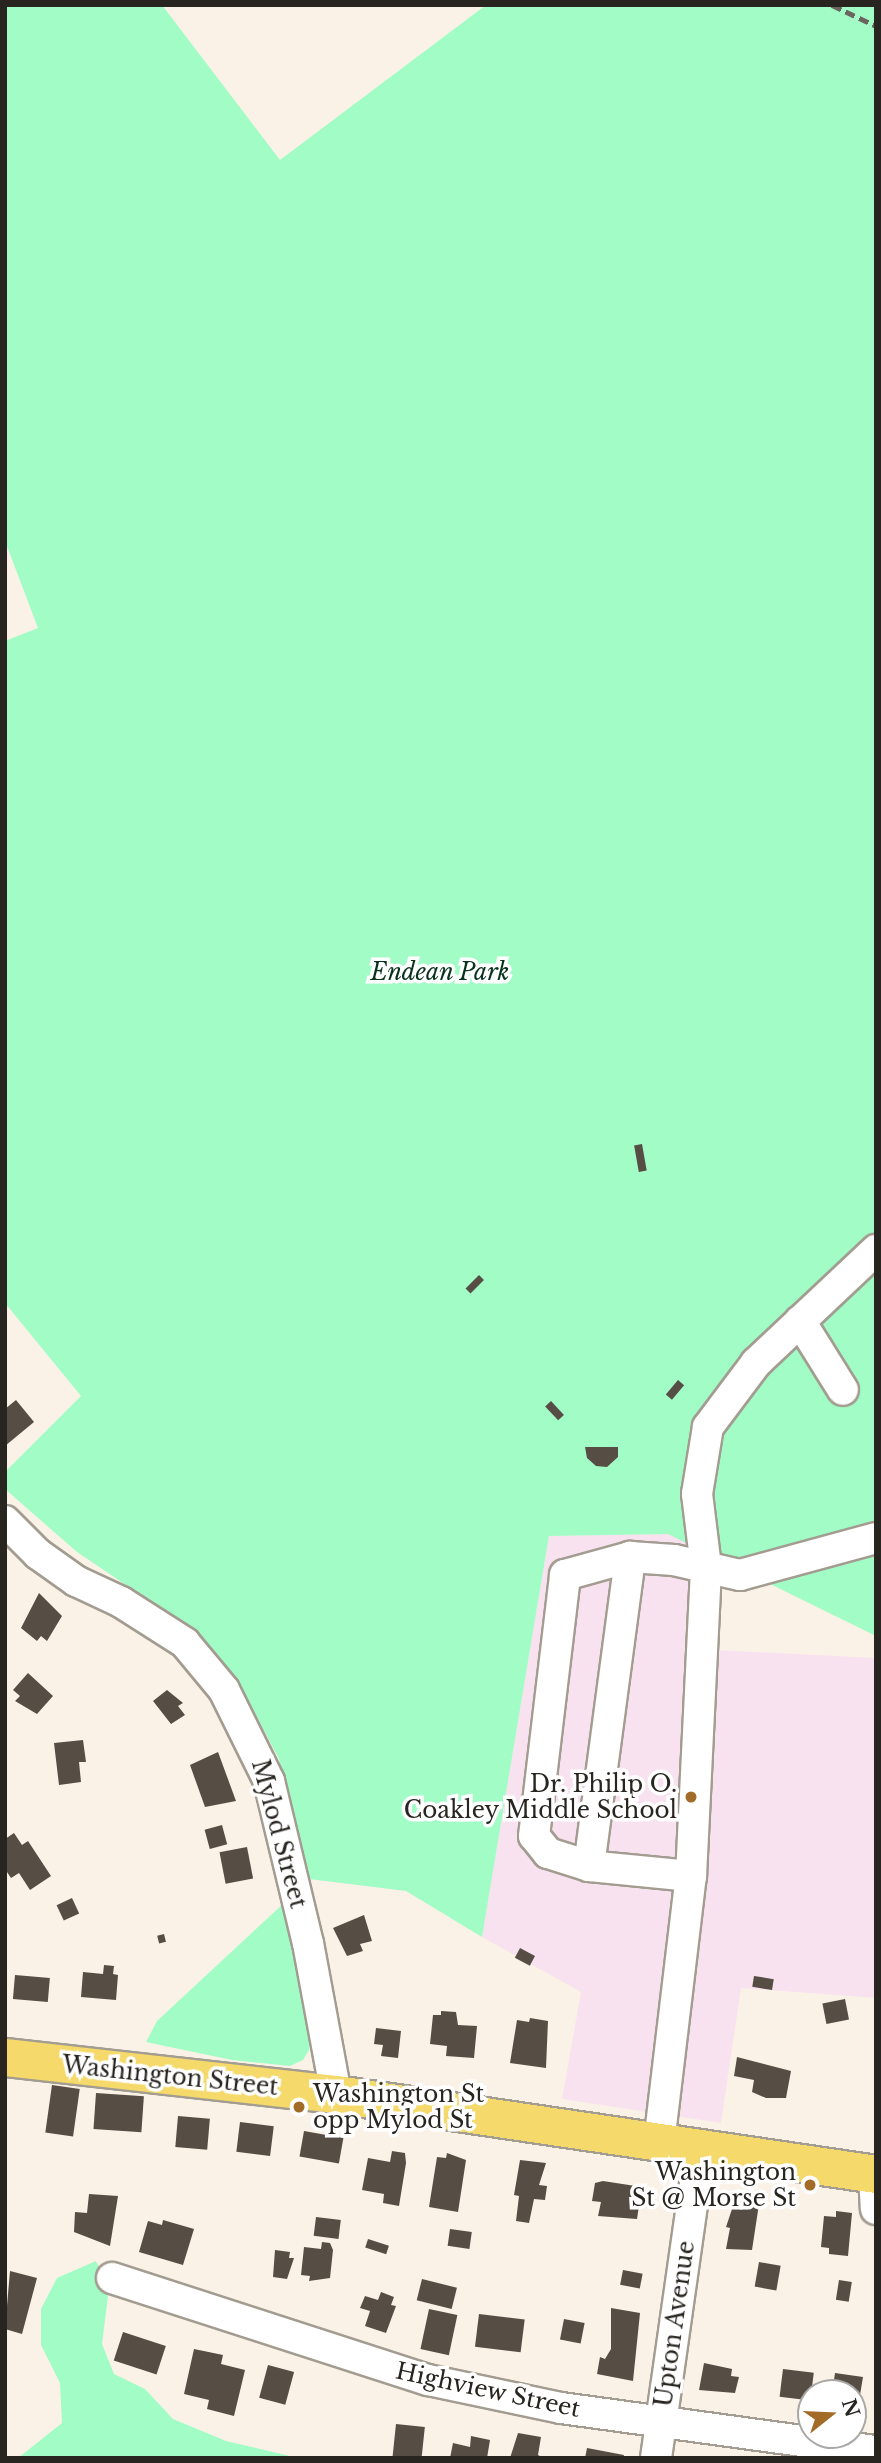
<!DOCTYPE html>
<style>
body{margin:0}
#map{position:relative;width:881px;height:2463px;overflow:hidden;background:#faf2e6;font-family:"Libre Baskerville",serif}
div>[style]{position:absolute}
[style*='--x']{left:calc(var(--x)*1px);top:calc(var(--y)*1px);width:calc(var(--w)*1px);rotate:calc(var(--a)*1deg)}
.education>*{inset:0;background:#f8e2f0}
.green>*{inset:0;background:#a2fcc6}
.building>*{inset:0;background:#564d44;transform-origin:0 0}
.roads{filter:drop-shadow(2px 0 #a39c90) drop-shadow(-2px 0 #a39c90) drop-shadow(0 2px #a39c90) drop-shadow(0 -2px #a39c90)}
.minor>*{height:30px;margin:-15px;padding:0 15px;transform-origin:15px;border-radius:15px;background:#fff}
.major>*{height:37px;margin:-18.5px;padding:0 18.5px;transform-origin:18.5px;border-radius:18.5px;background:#f5d96a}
.rail>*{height:5px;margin-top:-2.5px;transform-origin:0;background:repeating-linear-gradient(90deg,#6a655e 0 10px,transparent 0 15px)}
.dots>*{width:19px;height:19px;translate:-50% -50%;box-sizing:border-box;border:4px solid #fff;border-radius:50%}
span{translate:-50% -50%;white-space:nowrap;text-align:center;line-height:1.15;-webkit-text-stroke:7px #fff;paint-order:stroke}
.park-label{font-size:23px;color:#09321d;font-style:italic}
.poi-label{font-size:23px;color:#282520}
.right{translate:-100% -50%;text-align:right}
.left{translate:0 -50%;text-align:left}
.street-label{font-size:23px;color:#282520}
.frame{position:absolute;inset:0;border:7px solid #282520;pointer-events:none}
.north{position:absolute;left:797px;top:2379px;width:70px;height:70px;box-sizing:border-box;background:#fff;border:2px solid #a9a8a6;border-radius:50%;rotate:72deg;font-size:19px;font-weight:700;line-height:28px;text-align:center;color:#282520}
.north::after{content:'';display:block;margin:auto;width:24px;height:32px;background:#a26b27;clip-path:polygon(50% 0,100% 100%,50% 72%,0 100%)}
</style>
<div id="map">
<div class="education">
<div style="clip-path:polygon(668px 1534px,712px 1540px,715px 1650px,876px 1658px,876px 1998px,741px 1988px,721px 2123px,562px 2099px,581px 1992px,482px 1937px,549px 1536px)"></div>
</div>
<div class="green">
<div style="clip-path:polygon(5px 5px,162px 5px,280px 160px,486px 5px,876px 5px,876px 1636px,668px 1534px,549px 1536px,482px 1937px,406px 1891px,309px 1879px,279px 1759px,235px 1676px,197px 1633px,77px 1552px,5px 1489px,5px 1472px,81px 1396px,5px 1303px,5px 641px,38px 628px,5px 541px)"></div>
<div style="clip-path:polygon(284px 1903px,311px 2031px,309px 2050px,303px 2060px,290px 2066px,232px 2060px,146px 2042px,157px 2021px)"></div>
<div style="clip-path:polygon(96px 2261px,109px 2288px,102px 2344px,114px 2374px,145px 2389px,173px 2419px,226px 2441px,298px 2458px,18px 2458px,62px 2423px,60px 2383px,41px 2345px,41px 2309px,57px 2278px)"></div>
</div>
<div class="building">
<div style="left:642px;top:1144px;width:27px;height:8px;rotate:80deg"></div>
<div style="left:479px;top:1275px;width:7px;height:19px;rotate:45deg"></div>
<div style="left:678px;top:1380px;width:8px;height:19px;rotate:40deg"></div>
<div style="clip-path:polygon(16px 1400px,34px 1422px,5px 1446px,5px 1409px)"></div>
<div style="left:551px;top:1401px;width:19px;height:8px;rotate:47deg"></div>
<div style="clip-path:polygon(585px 1447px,618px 1447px,618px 1457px,607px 1467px,596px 1466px,587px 1458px)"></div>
<div style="clip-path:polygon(39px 1593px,62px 1616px,47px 1641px,41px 1636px,37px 1641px,21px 1628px)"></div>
<div style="clip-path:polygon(28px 1673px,53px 1696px,37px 1714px,15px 1701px,20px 1696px,13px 1690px)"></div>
<div style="clip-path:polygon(167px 1690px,183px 1703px,178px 1706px,185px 1715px,171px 1724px,153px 1701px)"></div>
<div style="clip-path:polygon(83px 1740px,86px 1762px,79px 1762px,81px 1782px,59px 1785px,54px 1743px)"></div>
<div style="clip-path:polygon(218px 1752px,236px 1801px,205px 1807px,190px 1765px)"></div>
<div style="left:222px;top:1825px;width:20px;height:18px;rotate:75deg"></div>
<div style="clip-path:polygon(14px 1833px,22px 1845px,28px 1841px,51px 1876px,30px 1890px,19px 1873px,11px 1878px,5px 1869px,5px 1839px)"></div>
<div style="left:247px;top:1847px;width:32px;height:28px;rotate:79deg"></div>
<div style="left:72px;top:1898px;width:17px;height:17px;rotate:65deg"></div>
<div style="clip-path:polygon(364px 1915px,372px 1941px,360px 1944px,363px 1951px,347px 1956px,333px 1928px)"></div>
<div style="left:164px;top:1934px;width:8px;height:7px;rotate:76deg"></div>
<div style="left:520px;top:1948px;width:17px;height:11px;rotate:28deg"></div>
<div style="clip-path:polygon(104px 1965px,114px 1966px,113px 1974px,118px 1975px,116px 2000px,81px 1997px,83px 1972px,103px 1974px)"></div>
<div style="left:15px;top:1975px;width:35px;height:24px;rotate:5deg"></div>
<div style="left:754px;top:1976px;width:20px;height:11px;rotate:9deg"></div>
<div style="left:845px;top:1999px;width:21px;height:23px;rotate:79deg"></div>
<div style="clip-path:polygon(441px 2011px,456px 2012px,458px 2025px,477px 2026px,474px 2058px,446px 2056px,447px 2046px,430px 2044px,433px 2015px,441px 2015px)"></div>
<div style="clip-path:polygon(530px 2018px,548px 2021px,546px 2068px,510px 2063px,517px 2020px,529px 2022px)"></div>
<div style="clip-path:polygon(376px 2028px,401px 2031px,398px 2058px,381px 2056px,383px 2045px,374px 2044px)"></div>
<div style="clip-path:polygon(737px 2057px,791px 2071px,786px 2098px,766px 2098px,752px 2092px,754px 2080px,734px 2076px)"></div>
<div style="left:52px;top:2085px;width:28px;height:48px;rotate:8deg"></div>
<div style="left:96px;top:2093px;width:48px;height:36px;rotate:4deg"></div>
<div style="left:178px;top:2116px;width:32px;height:31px;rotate:5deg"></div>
<div style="left:240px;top:2122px;width:34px;height:30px;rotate:7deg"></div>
<div style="left:304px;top:2131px;width:40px;height:26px;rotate:10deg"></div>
<div style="clip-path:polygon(392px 2151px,405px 2153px,406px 2163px,399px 2206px,383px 2203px,384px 2194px,362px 2190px,368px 2158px,390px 2162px)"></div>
<div style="clip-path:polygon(447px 2153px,466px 2160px,458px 2212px,429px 2207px,437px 2157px,446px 2158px)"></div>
<div style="clip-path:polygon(520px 2160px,546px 2163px,539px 2185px,547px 2186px,545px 2200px,534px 2199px,529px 2223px,516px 2221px,519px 2196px,514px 2195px)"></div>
<div style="clip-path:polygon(603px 2181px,642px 2187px,641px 2193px,654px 2195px,652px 2208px,639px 2206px,637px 2219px,598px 2216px,601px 2202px,592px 2201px,595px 2183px)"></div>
<div style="clip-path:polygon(89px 2194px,118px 2196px,110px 2246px,74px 2232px,75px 2212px,87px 2213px)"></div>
<div style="clip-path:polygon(735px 2200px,759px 2204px,752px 2250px,726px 2249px,730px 2228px,726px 2227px)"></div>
<div style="clip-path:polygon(836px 2211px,852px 2213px,848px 2256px,829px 2254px,829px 2248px,821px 2247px,824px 2216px,836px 2217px)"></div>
<div style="left:316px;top:2217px;width:25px;height:19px;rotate:7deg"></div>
<div style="clip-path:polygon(163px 2220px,194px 2229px,183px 2265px,139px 2252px,148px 2221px,162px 2225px)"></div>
<div style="left:450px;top:2229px;width:22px;height:17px;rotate:8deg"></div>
<div style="left:368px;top:2239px;width:22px;height:9px;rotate:18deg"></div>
<div style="clip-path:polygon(322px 2242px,330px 2243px,333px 2250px,330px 2278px,309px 2281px,310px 2276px,301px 2275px,304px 2247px,321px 2249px)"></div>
<div style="clip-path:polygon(275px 2250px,290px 2252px,289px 2258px,294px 2258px,287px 2279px,273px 2277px)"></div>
<div style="left:759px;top:2262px;width:22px;height:25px;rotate:10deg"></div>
<div style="left:623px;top:2270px;width:20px;height:15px;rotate:11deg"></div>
<div style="clip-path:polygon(10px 2271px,37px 2278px,22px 2334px,5px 2329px)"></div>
<div style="left:422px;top:2279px;width:36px;height:22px;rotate:14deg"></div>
<div style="left:839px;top:2280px;width:13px;height:20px;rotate:9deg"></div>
<div style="clip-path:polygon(381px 2292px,394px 2297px,391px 2305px,396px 2306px,386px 2333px,365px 2326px,370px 2311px,360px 2308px,365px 2296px,378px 2300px)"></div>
<div style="clip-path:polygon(611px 2308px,640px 2313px,633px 2381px,597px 2374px,600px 2357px,605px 2359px,611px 2349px)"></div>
<div style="left:429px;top:2309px;width:29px;height:41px;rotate:12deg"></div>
<div style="left:479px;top:2314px;width:46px;height:33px;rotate:7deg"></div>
<div style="left:564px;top:2319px;width:21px;height:21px;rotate:11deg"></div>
<div style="left:123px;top:2332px;width:45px;height:30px;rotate:18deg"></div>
<div style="clip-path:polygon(194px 2349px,223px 2355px,221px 2364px,245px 2370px,234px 2416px,207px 2409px,209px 2400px,184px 2394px)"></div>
<div style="clip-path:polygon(704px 2363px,732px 2369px,731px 2376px,739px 2377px,735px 2393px,699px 2390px)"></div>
<div style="left:268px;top:2365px;width:27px;height:34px;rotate:15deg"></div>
<div style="left:783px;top:2369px;width:31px;height:28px;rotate:7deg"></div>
<div style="clip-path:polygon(835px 2373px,863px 2377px,858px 2407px,853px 2406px,853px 2393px,832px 2393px)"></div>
<div style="left:396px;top:2424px;width:29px;height:34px;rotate:6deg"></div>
<div style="clip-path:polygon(518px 2433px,541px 2437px,538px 2455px,544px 2458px,510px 2458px)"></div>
<div style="clip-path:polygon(471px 2436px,490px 2440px,487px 2458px,450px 2458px,453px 2443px,470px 2447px)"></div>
<div style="clip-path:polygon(587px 2448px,624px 2455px,623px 2458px,585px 2458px)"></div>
</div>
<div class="roads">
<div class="minor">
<div style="--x:800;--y:1321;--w:81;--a:58.1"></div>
<div style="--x:5;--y:1521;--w:47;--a:45"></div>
<div style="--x:38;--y:1554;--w:47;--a:35.4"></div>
<div style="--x:76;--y:1581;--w:50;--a:25"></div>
<div style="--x:121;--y:1602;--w:76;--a:32.6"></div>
<div style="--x:185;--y:1643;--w:61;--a:50.3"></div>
<div style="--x:224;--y:1690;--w:102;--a:63.7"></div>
<div style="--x:269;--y:1781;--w:167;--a:76.5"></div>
<div style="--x:308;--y:1943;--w:154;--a:79.5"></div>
<div style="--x:589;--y:1866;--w:43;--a:-162.4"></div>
<div style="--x:548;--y:1853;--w:22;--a:-129"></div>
<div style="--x:534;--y:1836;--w:263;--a:-83.2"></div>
<div style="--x:565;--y:1575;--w:67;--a:-15.5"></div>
<div style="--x:691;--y:1876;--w:102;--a:-174.4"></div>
<div style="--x:589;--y:1866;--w:312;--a:-82.4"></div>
<div style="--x:630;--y:1557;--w:44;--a:3.9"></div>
<div style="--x:674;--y:1560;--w:68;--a:12.8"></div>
<div style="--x:740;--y:1575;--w:141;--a:-15.2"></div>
<div style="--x:659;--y:2143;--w:269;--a:-83.2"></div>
<div style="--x:691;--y:1876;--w:309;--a:-87.2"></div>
<div style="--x:706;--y:1567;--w:74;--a:-97"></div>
<div style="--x:697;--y:1494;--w:68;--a:-80.7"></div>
<div style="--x:708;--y:1427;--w:80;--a:-53.1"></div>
<div style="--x:756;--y:1363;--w:165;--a:-43.3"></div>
<div style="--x:874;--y:2174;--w:35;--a:87"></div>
<div style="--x:112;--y:2278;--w:332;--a:17.9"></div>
<div style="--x:428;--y:2380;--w:136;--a:11.9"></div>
<div style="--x:561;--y:2408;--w:318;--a:7.8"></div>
<div style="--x:656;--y:2458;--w:311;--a:-81.9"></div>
</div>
<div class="major">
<div style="--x:5;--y:2057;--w:333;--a:6.4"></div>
<div style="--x:336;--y:2094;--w:546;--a:8.43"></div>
</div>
</div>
<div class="rail">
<div style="--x:832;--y:5;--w:49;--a:25.5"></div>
</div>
<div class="dots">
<div style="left:691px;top:1797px;background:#a26b27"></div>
<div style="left:299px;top:2107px;background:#a26b27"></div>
<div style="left:810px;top:2185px;background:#a26b27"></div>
</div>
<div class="park-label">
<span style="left:440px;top:972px">Endean Park</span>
</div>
<div class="poi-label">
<span class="right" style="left:677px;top:1797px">Dr. Philip O.<br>Coakley Middle School</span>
<span class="left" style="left:313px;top:2107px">Washington St<br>opp Mylod St</span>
<span class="right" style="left:796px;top:2185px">Washington<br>St @ Morse St</span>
</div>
<div class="street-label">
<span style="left:279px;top:1834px;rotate:75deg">Mylod Street</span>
<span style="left:170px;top:2076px;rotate:6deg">Washington Street</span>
<span style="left:675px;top:2324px;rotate:-82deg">Upton Avenue</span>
<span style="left:488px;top:2390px;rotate:12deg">Highview Street</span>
</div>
<div class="frame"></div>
<div class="north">N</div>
</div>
